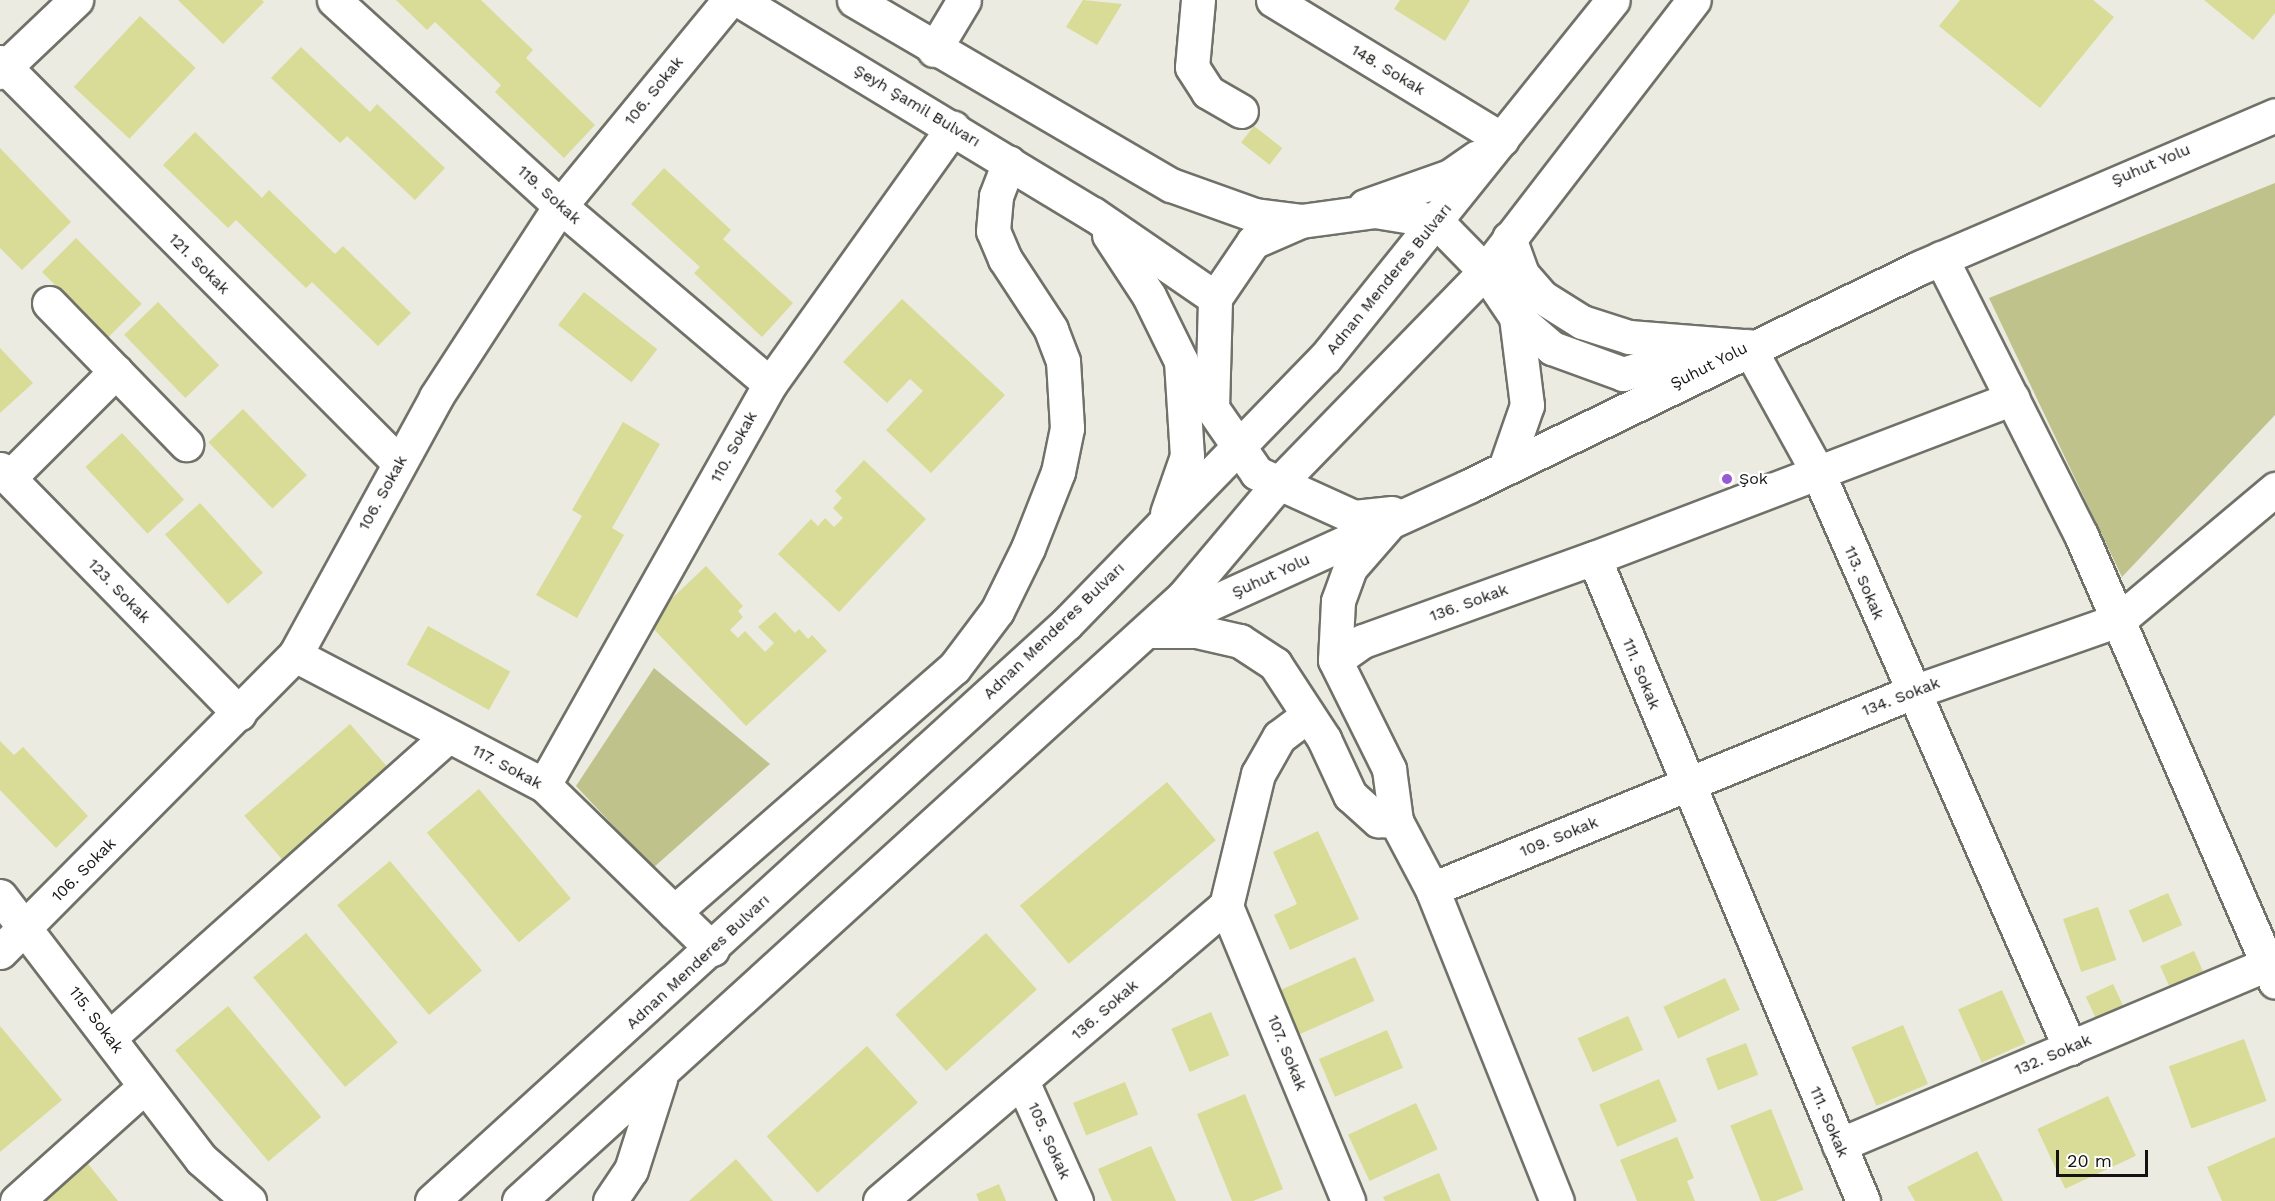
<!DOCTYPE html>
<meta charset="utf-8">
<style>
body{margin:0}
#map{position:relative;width:2275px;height:1201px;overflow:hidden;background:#ebebe2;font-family:"Work Sans",sans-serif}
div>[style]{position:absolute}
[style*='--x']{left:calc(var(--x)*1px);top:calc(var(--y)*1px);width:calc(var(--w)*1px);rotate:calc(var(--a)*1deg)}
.green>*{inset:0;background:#c0c28c}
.building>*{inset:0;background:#d9dc96;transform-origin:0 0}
.roads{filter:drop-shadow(2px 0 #707168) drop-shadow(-2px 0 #707168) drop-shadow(0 2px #707168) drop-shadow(0 -2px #707168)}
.minor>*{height:33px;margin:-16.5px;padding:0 16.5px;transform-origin:16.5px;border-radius:16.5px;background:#fff}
.major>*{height:33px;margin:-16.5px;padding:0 16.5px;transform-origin:16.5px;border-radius:16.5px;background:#fff}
.dots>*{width:16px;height:16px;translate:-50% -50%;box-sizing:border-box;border:3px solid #fff;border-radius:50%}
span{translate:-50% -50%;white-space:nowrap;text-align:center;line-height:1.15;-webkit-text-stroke:4.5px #fff;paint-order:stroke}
.street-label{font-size:16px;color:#131411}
.poi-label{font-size:16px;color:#131411}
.left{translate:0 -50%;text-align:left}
.scale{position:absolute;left:2056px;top:1150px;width:92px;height:27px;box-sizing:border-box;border:3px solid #131411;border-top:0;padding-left:8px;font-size:18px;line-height:21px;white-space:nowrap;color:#131411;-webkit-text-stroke:4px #fff;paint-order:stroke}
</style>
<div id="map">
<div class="green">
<div style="clip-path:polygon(2275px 183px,2275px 415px,2122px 577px,1989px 298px)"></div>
<div style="clip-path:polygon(654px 668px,770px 764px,653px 868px,576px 786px)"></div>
</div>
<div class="building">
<div style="clip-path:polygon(178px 0,262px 0,264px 2px,223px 44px)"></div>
<div style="clip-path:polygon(396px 0,481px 0,533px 50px,526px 58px,595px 125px,564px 158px,495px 92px,501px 85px,435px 22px,427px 30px)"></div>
<div style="clip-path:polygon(1083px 0,1122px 4px,1097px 45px,1066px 27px)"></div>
<div style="clip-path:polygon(1400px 0,1470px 0,1445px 41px,1394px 9px)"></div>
<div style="clip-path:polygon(1960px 0,2093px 0,2114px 17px,2040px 108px,1939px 26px)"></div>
<div style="clip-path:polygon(2204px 0,2275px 0,2275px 13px,2253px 40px)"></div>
<div style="left:140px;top:16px;width:76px;height:97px;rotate:43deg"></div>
<div style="clip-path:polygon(301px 47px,370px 112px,377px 104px,445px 168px,415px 200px,347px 136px,340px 143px,271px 78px)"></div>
<div style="left:1254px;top:126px;width:36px;height:21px;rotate:38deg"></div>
<div style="clip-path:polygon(195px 132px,262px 198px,269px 190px,335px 254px,343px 246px,411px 313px,378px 346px,312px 282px,306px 288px,236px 220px,228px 228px,163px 165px)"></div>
<div style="clip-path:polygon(0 148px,71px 222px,22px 270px,0 248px)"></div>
<div style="clip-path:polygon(664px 168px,731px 230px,723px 239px,793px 303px,762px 337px,694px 273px,700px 267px,631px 204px)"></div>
<div style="left:76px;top:238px;width:93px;height:48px;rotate:45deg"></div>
<div style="left:584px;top:292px;width:93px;height:42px;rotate:38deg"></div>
<div style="clip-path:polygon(902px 299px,1005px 395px,931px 473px,886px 430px,923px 391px,910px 379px,887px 403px,843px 362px)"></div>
<div style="left:158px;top:302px;width:88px;height:47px;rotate:46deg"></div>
<div style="clip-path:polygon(0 348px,33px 383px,0 413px)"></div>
<div style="left:243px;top:409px;width:92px;height:48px;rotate:46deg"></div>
<div style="clip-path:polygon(623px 422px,660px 444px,612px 528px,624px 535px,577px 618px,536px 595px,582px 516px,572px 510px)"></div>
<div style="left:122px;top:433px;width:91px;height:50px;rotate:47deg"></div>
<div style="clip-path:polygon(864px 460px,926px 519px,839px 612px,778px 554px,811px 519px,818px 526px,825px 518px,834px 527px,843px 518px,833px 508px,842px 498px,835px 491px)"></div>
<div style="left:200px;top:503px;width:94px;height:47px;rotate:48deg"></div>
<div style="clip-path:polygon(706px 566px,743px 606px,738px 611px,743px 617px,730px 630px,738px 638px,745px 631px,765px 652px,774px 643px,758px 627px,775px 612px,795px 633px,799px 629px,808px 639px,812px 635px,827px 651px,746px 726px,647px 622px)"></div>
<div style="left:428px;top:626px;width:94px;height:44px;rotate:29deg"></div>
<div style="left:350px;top:724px;width:69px;height:140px;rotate:49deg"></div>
<div style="clip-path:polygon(0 741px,14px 755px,23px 747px,88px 816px,56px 848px,0 790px)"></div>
<div style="left:1167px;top:782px;width:76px;height:192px;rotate:50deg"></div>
<div style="left:479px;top:789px;width:143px;height:68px;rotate:50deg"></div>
<div style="clip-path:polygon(1318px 831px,1359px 919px,1290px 950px,1274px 915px,1297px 904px,1273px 852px)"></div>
<div style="left:390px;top:861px;width:143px;height:69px;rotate:50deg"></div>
<div style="left:2168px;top:893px;width:35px;height:43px;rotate:66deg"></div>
<div style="left:2098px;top:907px;width:56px;height:37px;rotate:71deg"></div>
<div style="left:306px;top:933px;width:143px;height:69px;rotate:50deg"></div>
<div style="left:986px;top:933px;width:76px;height:122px;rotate:48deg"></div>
<div style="left:2194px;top:951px;width:36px;height:37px;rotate:66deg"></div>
<div style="left:1355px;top:957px;width:48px;height:82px;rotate:66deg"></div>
<div style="left:1725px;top:978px;width:35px;height:68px;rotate:65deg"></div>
<div style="left:2113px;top:984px;width:40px;height:30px;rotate:65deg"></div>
<div style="left:2002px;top:990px;width:58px;height:48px;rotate:66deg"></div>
<div style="left:228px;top:1006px;width:145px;height:69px;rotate:50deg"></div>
<div style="left:1211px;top:1012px;width:47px;height:43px;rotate:67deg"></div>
<div style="left:1628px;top:1016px;width:37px;height:55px;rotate:66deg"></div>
<div style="left:1903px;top:1025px;width:64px;height:56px;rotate:67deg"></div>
<div style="clip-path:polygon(0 1026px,62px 1100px,0 1152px)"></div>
<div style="left:1387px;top:1030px;width:41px;height:74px;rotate:67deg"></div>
<div style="left:2244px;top:1039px;width:66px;height:80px;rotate:70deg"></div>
<div style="left:1746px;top:1043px;width:34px;height:43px;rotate:69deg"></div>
<div style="left:867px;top:1046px;width:76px;height:135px;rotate:48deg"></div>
<div style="left:1659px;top:1079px;width:46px;height:65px;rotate:67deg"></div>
<div style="left:1125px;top:1082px;width:35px;height:56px;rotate:68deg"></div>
<div style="clip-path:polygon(1245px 1094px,1283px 1189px,1253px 1201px,1232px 1201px,1197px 1114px)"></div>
<div style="left:2108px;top:1096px;width:66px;height:78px;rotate:65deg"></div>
<div style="left:1416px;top:1103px;width:51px;height:75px;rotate:65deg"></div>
<div style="left:1771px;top:1109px;width:87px;height:44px;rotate:68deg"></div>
<div style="clip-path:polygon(1677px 1137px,1694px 1178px,1687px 1181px,1695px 1201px,1637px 1201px,1620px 1160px)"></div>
<div style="clip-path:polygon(2275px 1137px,2275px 1201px,2222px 1201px,2207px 1167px)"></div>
<div style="clip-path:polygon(1151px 1146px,1176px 1201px,1112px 1201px,1098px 1169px)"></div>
<div style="clip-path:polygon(1977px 1151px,2003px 1201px,1915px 1201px,1907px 1187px)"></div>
<div style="clip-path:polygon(80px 1154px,118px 1201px,27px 1201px)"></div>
<div style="clip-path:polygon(736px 1159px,773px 1201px,689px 1201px)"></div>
<div style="clip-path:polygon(1439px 1173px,1451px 1201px,1385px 1201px,1383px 1197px)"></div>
<div style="clip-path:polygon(999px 1184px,1006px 1201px,979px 1201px,976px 1194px)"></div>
</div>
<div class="roads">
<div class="minor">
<div style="--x:334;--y:0;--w:306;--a:42.3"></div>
<div style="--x:560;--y:206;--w:275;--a:40.3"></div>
<div style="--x:1198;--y:0;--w:67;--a:95.1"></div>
<div style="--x:1192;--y:67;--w:30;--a:57"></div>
<div style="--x:1208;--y:92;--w:38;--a:30"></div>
<div style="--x:1273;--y:0;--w:268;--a:31.3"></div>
<div style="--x:934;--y:50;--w:58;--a:-59"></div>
<div style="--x:0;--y:62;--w:566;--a:45.14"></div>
<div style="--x:0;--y:72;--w:105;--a:-43.5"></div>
<div style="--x:1941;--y:258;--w:310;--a:63.2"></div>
<div style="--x:2081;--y:535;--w:487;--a:66.5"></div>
<div style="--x:49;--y:303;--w:197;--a:45.8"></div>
<div style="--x:1748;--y:346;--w:145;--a:61.1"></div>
<div style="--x:1818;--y:473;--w:628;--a:66.33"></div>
<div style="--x:0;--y:469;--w:342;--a:45.6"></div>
<div style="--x:9;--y:478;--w:151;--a:-45"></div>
<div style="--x:1391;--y:521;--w:62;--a:131.1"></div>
<div style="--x:1350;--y:568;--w:35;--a:110"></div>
<div style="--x:1338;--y:601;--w:59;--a:92.9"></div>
<div style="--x:1335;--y:660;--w:122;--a:63.6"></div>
<div style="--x:1389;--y:769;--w:52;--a:82.3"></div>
<div style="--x:1396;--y:821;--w:77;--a:62.1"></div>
<div style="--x:1432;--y:889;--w:336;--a:68.2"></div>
<div style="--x:1149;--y:631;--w:47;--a:0"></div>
<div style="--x:1196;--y:631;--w:45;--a:12.8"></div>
<div style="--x:1240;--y:641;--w:42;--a:33.3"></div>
<div style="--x:1275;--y:664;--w:90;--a:56.8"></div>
<div style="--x:1324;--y:739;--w:62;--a:65.1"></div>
<div style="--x:1350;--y:795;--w:38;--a:42"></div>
<div style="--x:1378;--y:820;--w:18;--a:3"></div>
<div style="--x:1347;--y:652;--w:19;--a:-35"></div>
<div style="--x:1363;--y:641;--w:245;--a:-19.8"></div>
<div style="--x:295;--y:655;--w:281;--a:27.6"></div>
<div style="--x:544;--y:785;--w:235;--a:44.3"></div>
<div style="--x:544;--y:785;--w:460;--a:-60.6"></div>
<div style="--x:770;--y:384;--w:315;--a:-54.5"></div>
<div style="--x:1432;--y:889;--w:517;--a:-22.3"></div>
<div style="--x:1910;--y:693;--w:221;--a:-19.3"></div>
<div style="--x:2119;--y:620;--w:204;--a:-40"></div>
<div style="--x:1226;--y:906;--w:319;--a:67.5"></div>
<div style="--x:674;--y:912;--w:371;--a:-41.1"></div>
<div style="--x:954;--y:668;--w:71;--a:-53"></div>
<div style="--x:997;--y:611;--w:70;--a:-63.8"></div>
<div style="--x:1028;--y:548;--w:82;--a:-68.5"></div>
<div style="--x:1058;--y:472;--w:45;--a:-78.4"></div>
<div style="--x:1067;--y:428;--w:67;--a:-93.4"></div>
<div style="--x:1063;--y:361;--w:34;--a:-111"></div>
<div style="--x:1051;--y:329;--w:84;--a:-123.3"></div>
<div style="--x:1005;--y:259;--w:30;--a:-113"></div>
<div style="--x:993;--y:231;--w:35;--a:-85"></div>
<div style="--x:996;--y:196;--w:36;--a:-69"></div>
<div style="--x:0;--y:952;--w:419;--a:-45.2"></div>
<div style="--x:295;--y:655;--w:294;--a:-61.3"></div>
<div style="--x:436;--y:397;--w:228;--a:-57"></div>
<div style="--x:560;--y:206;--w:266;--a:-50.6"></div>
<div style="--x:110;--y:1037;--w:453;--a:-41.7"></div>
<div style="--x:1022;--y:1081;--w:132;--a:65.8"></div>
<div style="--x:1839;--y:1145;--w:465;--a:-22.9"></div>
<div style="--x:17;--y:1201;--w:171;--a:-41.9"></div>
<div style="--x:880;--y:1201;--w:455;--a:-40.5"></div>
<div style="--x:1226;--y:906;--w:136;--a:-76.4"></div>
<div style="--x:1258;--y:774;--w:43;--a:-60.4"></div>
<div style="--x:1279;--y:737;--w:36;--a:-37"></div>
<div style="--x:1863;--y:1201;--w:697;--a:-112.7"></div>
<div style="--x:1594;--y:558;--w:448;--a:-20.9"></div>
</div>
<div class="major">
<div style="--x:739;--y:0;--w:414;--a:31.2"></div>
<div style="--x:1093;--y:214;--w:148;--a:34.5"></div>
<div style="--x:854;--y:0;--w:367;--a:30.3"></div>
<div style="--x:1171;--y:185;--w:89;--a:19.7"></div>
<div style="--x:1255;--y:215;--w:46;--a:7.4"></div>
<div style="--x:1365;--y:206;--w:90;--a:-19.4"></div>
<div style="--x:1450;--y:176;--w:32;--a:-35"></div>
<div style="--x:1109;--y:235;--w:73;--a:56.7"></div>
<div style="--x:1149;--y:296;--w:72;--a:63.8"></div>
<div style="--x:1181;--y:361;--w:95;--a:86.4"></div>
<div style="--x:1187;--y:456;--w:60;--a:109.3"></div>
<div style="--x:1509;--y:238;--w:38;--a:70"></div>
<div style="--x:1522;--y:274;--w:30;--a:49"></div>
<div style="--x:1542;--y:297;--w:47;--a:32"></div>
<div style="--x:1582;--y:322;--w:49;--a:17.7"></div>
<div style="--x:1629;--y:337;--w:114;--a:4.5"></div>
<div style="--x:1516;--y:317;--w:48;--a:40.7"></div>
<div style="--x:1552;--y:348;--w:76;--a:20.1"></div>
<div style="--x:1623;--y:374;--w:80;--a:-17.5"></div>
<div style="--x:1392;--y:513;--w:38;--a:174"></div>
<div style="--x:1354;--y:517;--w:107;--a:-155.6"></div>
<div style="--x:1257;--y:473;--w:79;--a:-124.7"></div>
<div style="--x:1212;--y:408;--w:110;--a:-88.4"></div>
<div style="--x:1215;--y:298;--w:68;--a:-55.8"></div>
<div style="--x:1253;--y:242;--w:52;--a:-23.6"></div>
<div style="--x:1301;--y:221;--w:75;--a:-7.7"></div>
<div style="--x:1375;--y:211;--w:62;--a:9.3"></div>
<div style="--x:1436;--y:221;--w:70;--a:45.6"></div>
<div style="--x:1485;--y:271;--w:55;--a:56"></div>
<div style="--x:1516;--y:317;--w:89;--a:82.9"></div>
<div style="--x:1527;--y:405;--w:67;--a:109.2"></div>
<div style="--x:1165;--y:624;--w:334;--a:-24.4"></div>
<div style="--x:1469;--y:486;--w:502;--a:-25.85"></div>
<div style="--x:1921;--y:267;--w:385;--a:-23.2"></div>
<div style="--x:0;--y:896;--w:331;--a:52.6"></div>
<div style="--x:201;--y:1159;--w:64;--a:41.2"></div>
<div style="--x:432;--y:1201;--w:857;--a:-42.31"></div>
<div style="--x:1066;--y:624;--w:371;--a:-45.8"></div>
<div style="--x:1325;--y:358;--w:459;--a:-51.2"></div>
<div style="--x:519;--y:1201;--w:898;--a:-42.29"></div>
<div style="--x:1183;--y:597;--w:150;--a:-49.9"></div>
<div style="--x:1280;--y:482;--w:294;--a:-45.8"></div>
<div style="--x:1485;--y:271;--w:342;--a:-52.4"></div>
<div style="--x:610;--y:1201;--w:37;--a:-56"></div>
<div style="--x:631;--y:1170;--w:96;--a:-72.3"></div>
</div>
</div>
<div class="dots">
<div style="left:1727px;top:479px;background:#985ad1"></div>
</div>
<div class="street-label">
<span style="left:1388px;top:70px;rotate:31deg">148. Sokak</span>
<span style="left:654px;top:91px;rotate:-51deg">106. Sokak</span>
<span style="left:917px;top:106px;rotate:31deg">Şeyh Şamil Bulvarı</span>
<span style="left:2151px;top:165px;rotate:-23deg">Şuhut Yolu</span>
<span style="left:549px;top:195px;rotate:42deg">119. Sokak</span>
<span style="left:199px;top:264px;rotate:45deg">121. Sokak</span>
<span style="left:1389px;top:279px;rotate:-51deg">Adnan Menderes Bulvarı</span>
<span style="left:1709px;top:366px;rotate:-27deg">Şuhut Yolu</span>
<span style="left:734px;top:447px;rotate:-61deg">110. Sokak</span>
<span style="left:383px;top:493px;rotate:-61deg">106. Sokak</span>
<span style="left:1271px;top:576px;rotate:-25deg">Şuhut Yolu</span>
<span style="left:1864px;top:583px;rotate:67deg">113. Sokak</span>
<span style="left:119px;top:591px;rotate:46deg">123. Sokak</span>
<span style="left:1469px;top:603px;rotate:-20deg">136. Sokak</span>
<span style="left:1054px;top:631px;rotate:-44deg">Adnan Menderes Bulvarı</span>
<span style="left:1641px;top:674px;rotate:68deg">111. Sokak</span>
<span style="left:1901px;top:697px;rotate:-21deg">134. Sokak</span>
<span style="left:507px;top:767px;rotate:28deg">117. Sokak</span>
<span style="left:1559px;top:837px;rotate:-22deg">109. Sokak</span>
<span style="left:84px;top:870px;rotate:-45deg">106. Sokak</span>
<span style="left:698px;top:962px;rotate:-43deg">Adnan Menderes Bulvarı</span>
<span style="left:1105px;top:1010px;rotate:-41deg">136. Sokak</span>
<span style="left:96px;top:1020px;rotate:53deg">115. Sokak</span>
<span style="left:1287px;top:1053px;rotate:68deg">107. Sokak</span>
<span style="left:2053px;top:1055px;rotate:-23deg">132. Sokak</span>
<span style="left:1829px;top:1122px;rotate:67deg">111. Sokak</span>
<span style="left:1049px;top:1141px;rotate:66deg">105. Sokak</span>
</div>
<div class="poi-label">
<span class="left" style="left:1739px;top:479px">Şok</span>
</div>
<div class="scale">20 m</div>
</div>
